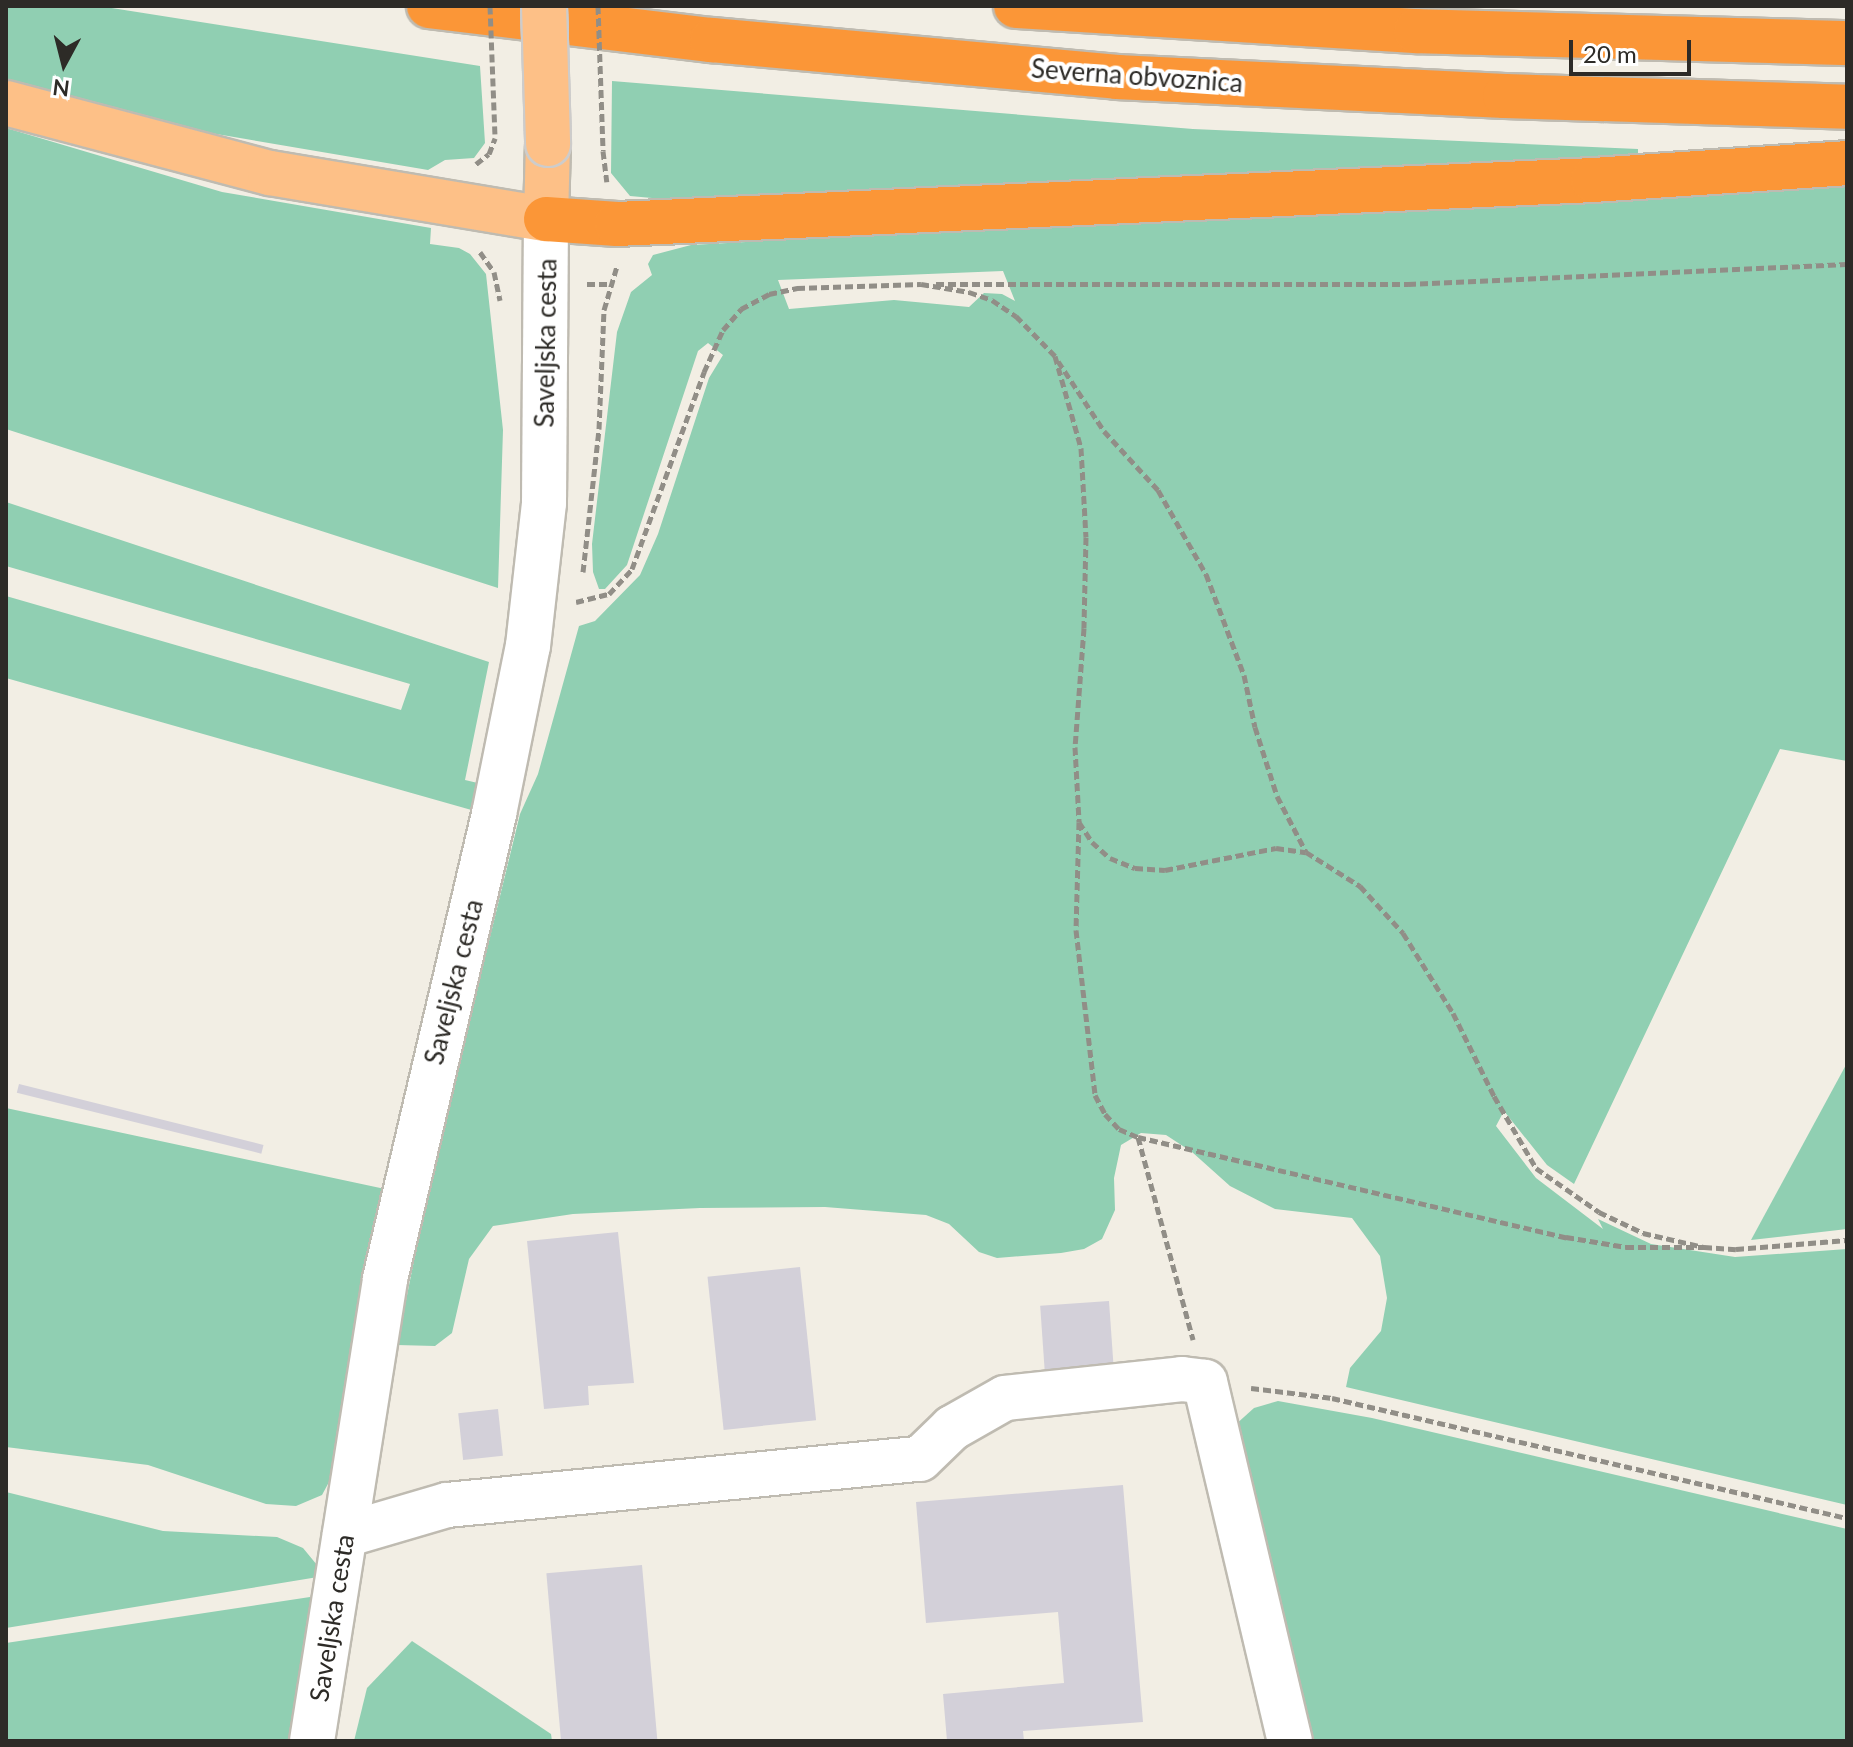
<!DOCTYPE html>
<style>
body{margin:0}
#map{position:relative;width:1853px;height:1747px;overflow:hidden;background:#f2eee4;font-family:Lato,sans-serif}
div>[style]{position:absolute}
[style*='--x']{left:calc(var(--x)*1px);top:calc(var(--y)*1px);width:calc(var(--w)*1px);rotate:calc(var(--a)*1deg)}
.green>*{inset:0;background:#90cfb2}
.building>*{inset:0;background:#d3d0d9;transform-origin:0 0}
.path>*{height:5px;margin-top:-2.5px;transform-origin:0;background:repeating-linear-gradient(90deg,#918e87 0 8px,transparent 0 12px)}
.roads{filter:drop-shadow(2px 0 #bfbbb1) drop-shadow(-2px 0 #bfbbb1) drop-shadow(0 2px #bfbbb1) drop-shadow(0 -2px #bfbbb1)}
.minor>*{height:44px;margin:-22px;padding:0 22px;transform-origin:22px;border-radius:22px;background:#fff}
.major>*{height:44px;margin:-22px;padding:0 22px;transform-origin:22px;border-radius:22px;background:#fdc087}
.highway>*{height:44px;margin:-22px;padding:0 22px;transform-origin:22px;border-radius:22px;background:#fb9637}
.path-bridge>*{height:5px;margin-top:-2.5px;transform-origin:0;background:repeating-linear-gradient(90deg,#918e87 0 8px,transparent 0 12px)}
.bridges{filter:drop-shadow(2px 0 #cdcccb) drop-shadow(-2px 0 #cdcccb) drop-shadow(0 2px #cdcccb) drop-shadow(0 -2px #cdcccb)}
.major-bridge>*{height:44px;margin:-22px;padding:0 22px;transform-origin:22px;border-radius:22px;background:#fdc087}
span{translate:-50% -50%;white-space:nowrap;text-align:center;line-height:1.15;-webkit-text-stroke:8px #fff;paint-order:stroke}
.street-label{font-size:26px;color:#2d2b27}
.frame{position:absolute;inset:0;border:8px solid #2d2b27;pointer-events:none}
.north{position:absolute;left:24px;top:24px;width:80px;height:80px;-webkit-text-stroke:6px #fff;paint-order:stroke;rotate:187deg;font-size:22px;font-weight:700;line-height:32px;text-align:center;color:#2d2b27}
.north::after{content:'';display:block;margin:auto;width:28px;height:36px;background:#2d2b27;clip-path:polygon(50% 0,100% 100%,50% 72%,0 100%)}
.scale{position:absolute;left:1569px;top:40px;width:122px;height:36px;box-sizing:border-box;border:4px solid #2d2b27;border-top:0;padding-left:10px;font-size:24px;line-height:28px;white-space:nowrap;color:#2d2b27;-webkit-text-stroke:6px #fff;paint-order:stroke}
</style>
<div id="map">
<div class="green">
<div style="clip-path:polygon(6px 6px,99px 6px,480px 66px,485px 143px,474px 158px,445px 160px,428px 170px,187px 129px,6px 82px)"></div>
<div style="clip-path:polygon(612px 81px,1193px 129px,1638px 149px,1638px 155px,1053px 188px,674px 200px,630px 196px,611px 173px)"></div>
<div style="clip-path:polygon(6px 128px,222px 192px,431px 228px,430px 244px,459px 248px,470px 254px,486px 274px,503px 430px,498px 588px,6px 429px)"></div>
<div style="clip-path:polygon(evenodd,1847px 180px,1847px 761px,1780px 749px,1574px 1184px,1547px 1165px,1504px 1111px,1496px 1126px,1536px 1178px,1603px 1229px,1598px 1219px,1651px 1244px,1735px 1257px,1847px 1249px,1847px 1505px,1346px 1387px,1350px 1368px,1381px 1331px,1387px 1298px,1380px 1256px,1352px 1218px,1275px 1209px,1230px 1186px,1192px 1152px,1166px 1135px,1141px 1133px,1121px 1145px,1114px 1178px,1115px 1210px,1102px 1239px,1084px 1249px,1061px 1253px,997px 1258px,979px 1252px,949px 1224px,926px 1215px,825px 1207px,700px 1208px,573px 1214px,493px 1226px,469px 1259px,452px 1333px,435px 1346px,397px 1345px,427px 1196px,520px 814px,538px 774px,579px 626px,595px 621px,640px 575px,658px 534px,709px 378px,723px 355px,708px 343px,698px 351px,627px 565px,605px 589px,599px 589px,593px 572px,592px 544px,617px 332px,631px 292px,652px 275px,648px 264px,653px 255px,691px 245px,1847px 180px,1003px 271px,1015px 301px,1002px 294px,984px 293px,969px 307px,894px 300px,789px 309px,778px 280px,1003px 271px)"></div>
<div style="clip-path:polygon(6px 502px,489px 662px,465px 780px,482px 784px,475px 811px,6px 678px,6px 596px,401px 710px,410px 684px,6px 566px)"></div>
<div style="clip-path:polygon(1847px 1063px,1847px 1229px,1751px 1240px)"></div>
<div style="clip-path:polygon(6px 1108px,385px 1189px,336px 1469px,322px 1495px,296px 1506px,266px 1504px,148px 1465px,6px 1447px)"></div>
<div style="clip-path:polygon(1278px 1401px,1372px 1418px,1847px 1529px,1847px 1741px,1308px 1741px,1234px 1426px,1254px 1408px)"></div>
<div style="clip-path:polygon(6px 1492px,163px 1531px,277px 1537px,303px 1548px,317px 1565px,318px 1577px,6px 1628px)"></div>
<div style="clip-path:polygon(310px 1597px,318px 1601px,293px 1741px,6px 1741px,6px 1643px)"></div>
<div style="clip-path:polygon(412px 1641px,551px 1734px,552px 1741px,354px 1741px,367px 1688px)"></div>
</div>
<div class="building">
<div style="left:19px;top:1084px;width:252px;height:9px;rotate:14deg"></div>
<div style="clip-path:polygon(618px 1232px,634px 1383px,588px 1386px,589px 1405px,544px 1409px,527px 1241px)"></div>
<div style="left:800px;top:1267px;width:154px;height:93px;rotate:84deg"></div>
<div style="left:1109px;top:1301px;width:69px;height:69px;rotate:86deg"></div>
<div style="left:498px;top:1409px;width:47px;height:40px;rotate:84deg"></div>
<div style="clip-path:polygon(1123px 1485px,1143px 1722px,1023px 1731px,1024px 1741px,947px 1741px,943px 1694px,1064px 1683px,1058px 1612px,926px 1623px,916px 1502px)"></div>
<div style="left:642px;top:1565px;width:177px;height:96px;rotate:85deg"></div>
</div>
<div class="path">
<div style="--x:603;--y:151;--w:31;--a:83"></div>
<div style="--x:476;--y:164;--w:16;--a:-38"></div>
<div style="--x:489;--y:154;--w:17;--a:-69"></div>
<div style="--x:480;--y:252;--w:24;--a:55"></div>
<div style="--x:494;--y:272;--w:29;--a:78"></div>
<div style="--x:587;--y:284;--w:22;--a:0"></div>
<div style="--x:936;--y:284;--w:472;--a:0"></div>
<div style="--x:1408;--y:284;--w:439;--a:-2.6"></div>
<div style="--x:1058;--y:361;--w:84;--a:56.7"></div>
<div style="--x:1104;--y:431;--w:80;--a:47.5"></div>
<div style="--x:1158;--y:490;--w:97;--a:60.3"></div>
<div style="--x:1206;--y:574;--w:108;--a:69.4"></div>
<div style="--x:1244;--y:675;--w:53;--a:78.1"></div>
<div style="--x:1255;--y:727;--w:72;--a:72.3"></div>
<div style="--x:1277;--y:796;--w:63;--a:62.6"></div>
<div style="--x:583;--y:572;--w:144;--a:-83.6"></div>
<div style="--x:599;--y:429;--w:119;--a:-87.6"></div>
<div style="--x:604;--y:310;--w:46;--a:-73.5"></div>
<div style="--x:576;--y:602;--w:34;--a:-14"></div>
<div style="--x:609;--y:594;--w:34;--a:-47"></div>
<div style="--x:632;--y:569;--w:210;--a:-69.9"></div>
<div style="--x:704;--y:372;--w:46;--a:-65.7"></div>
<div style="--x:723;--y:330;--w:28;--a:-49"></div>
<div style="--x:741;--y:309;--w:32;--a:-28"></div>
<div style="--x:769;--y:294;--w:29;--a:-12"></div>
<div style="--x:797;--y:288;--w:124;--a:-1.8"></div>
<div style="--x:921;--y:284;--w:49;--a:9.5"></div>
<div style="--x:969;--y:292;--w:24;--a:19"></div>
<div style="--x:992;--y:300;--w:29;--a:34"></div>
<div style="--x:1016;--y:316;--w:56;--a:45.7"></div>
<div style="--x:1055;--y:356;--w:96;--a:74.2"></div>
<div style="--x:1081;--y:448;--w:89;--a:86.8"></div>
<div style="--x:1086;--y:537;--w:91;--a:91.3"></div>
<div style="--x:1084;--y:628;--w:119;--a:94.3"></div>
<div style="--x:1075;--y:747;--w:75;--a:86.9"></div>
<div style="--x:1079;--y:822;--w:108;--a:91.6"></div>
<div style="--x:1076;--y:930;--w:166;--a:83.4"></div>
<div style="--x:1095;--y:1095;--w:21;--a:62"></div>
<div style="--x:1105;--y:1114;--w:21;--a:47"></div>
<div style="--x:1119;--y:1129;--w:21;--a:23"></div>
<div style="--x:1138;--y:1137;--w:440;--a:13.2"></div>
<div style="--x:1566;--y:1237;--w:61;--a:9.5"></div>
<div style="--x:1626;--y:1247;--w:78;--a:0"></div>
<div style="--x:1079;--y:822;--w:24;--a:57"></div>
<div style="--x:1092;--y:842;--w:24;--a:42"></div>
<div style="--x:1110;--y:858;--w:27;--a:22"></div>
<div style="--x:1135;--y:868;--w:30;--a:4"></div>
<div style="--x:1165;--y:870;--w:113;--a:-11.2"></div>
<div style="--x:1276;--y:848;--w:30;--a:8"></div>
<div style="--x:1306;--y:852;--w:64;--a:32.2"></div>
<div style="--x:1360;--y:886;--w:64;--a:47.5"></div>
<div style="--x:1403;--y:933;--w:94;--a:58"></div>
<div style="--x:1453;--y:1013;--w:93;--a:63.7"></div>
<div style="--x:1494;--y:1096;--w:83;--a:59.7"></div>
<div style="--x:1536;--y:1168;--w:77;--a:34.9"></div>
<div style="--x:1599;--y:1212;--w:49;--a:25.5"></div>
<div style="--x:1643;--y:1233;--w:63;--a:12.9"></div>
<div style="--x:1704;--y:1247;--w:32;--a:4"></div>
<div style="--x:1736;--y:1249;--w:111;--a:-4.6"></div>
<div style="--x:1138;--y:1137;--w:210;--a:74.8"></div>
<div style="--x:1251;--y:1388;--w:82;--a:7"></div>
<div style="--x:1332;--y:1398;--w:529;--a:13.12"></div>
</div>
<div class="roads">
<div class="minor">
<div style="--x:345;--y:1535;--w:106;--a:-16.4"></div>
<div style="--x:447;--y:1505;--w:475;--a:-5.6"></div>
<div style="--x:920;--y:1459;--w:45;--a:-44.1"></div>
<div style="--x:952;--y:1428;--w:61;--a:-29.5"></div>
<div style="--x:1005;--y:1398;--w:178;--a:-6.1"></div>
<div style="--x:1182;--y:1379;--w:23;--a:7"></div>
<div style="--x:1205;--y:1382;--w:369;--a:76.7"></div>
<div style="--x:312;--y:1741;--w:468;--a:-81"></div>
<div style="--x:385;--y:1279;--w:478;--a:-76.8"></div>
<div style="--x:494;--y:814;--w:171;--a:-78.6"></div>
<div style="--x:528;--y:646;--w:144;--a:-83.6"></div>
<div style="--x:544;--y:503;--w:284;--a:-89.6"></div>
</div>
<div class="major">
<div style="--x:6;--y:103;--w:273;--a:14.9"></div>
<div style="--x:270;--y:173;--w:280;--a:9.5"></div>
<div style="--x:546;--y:219;--w:75;--a:-88.5"></div>
</div>
<div class="highway">
<div style="--x:429;--y:6;--w:285;--a:6.9"></div>
<div style="--x:712;--y:40;--w:407;--a:5.2"></div>
<div style="--x:1117;--y:77;--w:388;--a:2.8"></div>
<div style="--x:1505;--y:96;--w:342;--a:1.8"></div>
<div style="--x:1016;--y:6;--w:401;--a:3.6"></div>
<div style="--x:1416;--y:31;--w:431;--a:1.6"></div>
<div style="--x:546;--y:219;--w:71;--a:4"></div>
<div style="--x:617;--y:224;--w:977;--a:-2.58"></div>
<div style="--x:1593;--y:180;--w:255;--a:-3.8"></div>
</div>
</div>
<div class="path-bridge">
<div style="--x:490;--y:6;--w:132;--a:87.8"></div>
<div style="--x:598;--y:6;--w:145;--a:88"></div>
</div>
<div class="bridges">
<div class="major-bridge">
<div style="--x:544;--y:6;--w:138;--a:88.3"></div>
</div>
</div>
<div class="street-label">
<span style="left:1137px;top:76px;rotate:4deg">Severna obvoznica</span>
<span style="left:546px;top:343px;rotate:-89deg">Saveljska cesta</span>
<span style="left:454px;top:982px;rotate:-76deg">Saveljska cesta</span>
<span style="left:332px;top:1618px;rotate:-81deg">Saveljska cesta</span>
</div>
<div class="frame"></div>
<div class="north">N</div>
<div class="scale">20 m</div>
</div>
